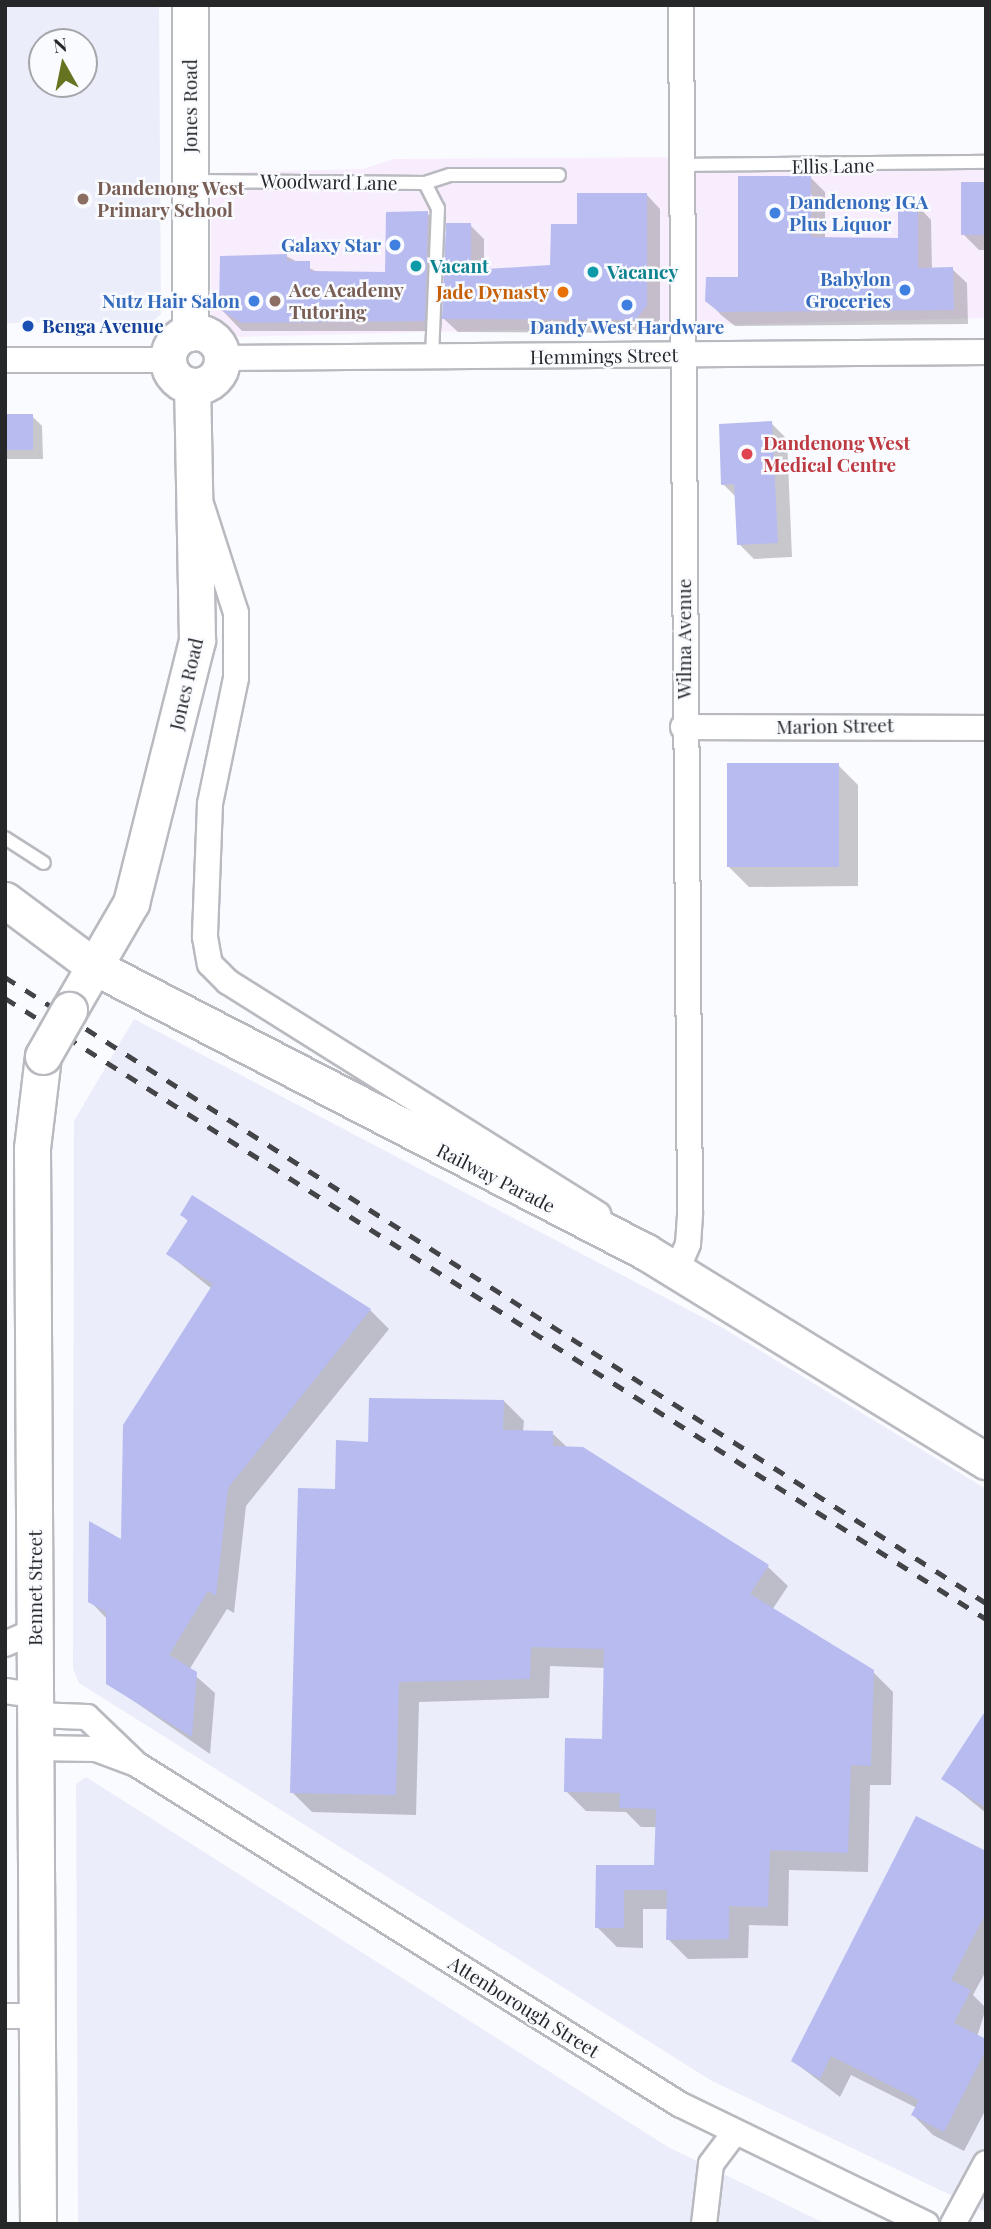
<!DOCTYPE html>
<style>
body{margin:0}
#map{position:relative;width:991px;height:2229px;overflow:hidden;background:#fafbff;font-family:"Playfair Display",serif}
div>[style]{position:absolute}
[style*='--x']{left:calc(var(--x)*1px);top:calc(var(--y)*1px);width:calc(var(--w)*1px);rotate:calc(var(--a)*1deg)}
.commercial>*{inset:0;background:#f8edfd}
.built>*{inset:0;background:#ebedfb}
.shadow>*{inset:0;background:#0003}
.building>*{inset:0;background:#b7bbf0;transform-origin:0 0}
.roads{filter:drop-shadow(2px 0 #b9bac0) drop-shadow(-2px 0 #b9bac0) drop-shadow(0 2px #b9bac0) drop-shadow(0 -2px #b9bac0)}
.service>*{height:12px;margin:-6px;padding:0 6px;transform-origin:6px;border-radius:6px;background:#fff}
.minor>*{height:24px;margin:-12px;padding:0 12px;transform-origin:12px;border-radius:12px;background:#fff}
.secondary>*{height:35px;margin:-17.5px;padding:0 17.5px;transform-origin:17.5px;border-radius:17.5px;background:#fff}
.secondary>.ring{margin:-17.5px;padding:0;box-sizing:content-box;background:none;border:35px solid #fff;border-radius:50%}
.rail>*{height:5px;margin-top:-2.5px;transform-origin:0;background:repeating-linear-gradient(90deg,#434447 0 12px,transparent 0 24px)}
.bridges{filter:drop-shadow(2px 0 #b9bac0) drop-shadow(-2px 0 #b9bac0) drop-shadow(0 2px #b9bac0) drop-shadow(0 -2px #b9bac0)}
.secondary-bridge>*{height:35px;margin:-17.5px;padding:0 17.5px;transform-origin:17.5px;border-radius:17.5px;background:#fff}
.dots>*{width:19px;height:19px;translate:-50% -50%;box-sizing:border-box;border:4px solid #fafbff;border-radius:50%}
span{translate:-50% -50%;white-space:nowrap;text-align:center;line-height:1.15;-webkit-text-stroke:5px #fafbff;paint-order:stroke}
.street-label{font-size:19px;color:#262729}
.education-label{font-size:19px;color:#785e54;font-weight:700}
.left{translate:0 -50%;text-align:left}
.shop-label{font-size:19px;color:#366cbe;font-weight:700}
.right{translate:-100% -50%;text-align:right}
.culture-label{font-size:19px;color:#0d838f;font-weight:700}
.food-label{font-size:19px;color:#c56008;font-weight:700}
.transit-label{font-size:19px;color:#164399;font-weight:700}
.health-label{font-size:19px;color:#be3a42;font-weight:700}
.frame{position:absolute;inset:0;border:7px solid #262729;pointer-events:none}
.north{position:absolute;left:28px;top:28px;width:70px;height:70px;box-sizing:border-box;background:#fafbff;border:2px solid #a5a6a9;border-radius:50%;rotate:351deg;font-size:19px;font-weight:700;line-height:28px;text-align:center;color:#262729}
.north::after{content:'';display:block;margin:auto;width:24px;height:32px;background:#667421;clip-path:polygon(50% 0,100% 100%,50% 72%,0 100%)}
</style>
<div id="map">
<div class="commercial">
<div style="clip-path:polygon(986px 155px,986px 318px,239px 337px,211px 325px,211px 173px,363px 169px,393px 159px)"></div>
</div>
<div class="built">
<div style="clip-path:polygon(evenodd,5px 5px,159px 5px,161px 314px,152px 322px,5px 323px,5px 5px,42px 42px,84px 42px,84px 84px,42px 84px,42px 42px)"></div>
<div style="clip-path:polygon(134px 1019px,723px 1328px,986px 1489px,986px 2212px,712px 2081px,79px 1683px,73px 1668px,74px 1121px)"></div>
<div style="clip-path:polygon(86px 1777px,668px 2147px,826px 2224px,78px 2224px,76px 1784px)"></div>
</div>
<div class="shadow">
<div style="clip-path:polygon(811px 178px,825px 192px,825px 239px,899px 239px,917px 205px,931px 220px,932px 269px,952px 269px,967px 283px,968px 324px,735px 326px,721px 315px,707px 300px,739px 279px)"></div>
<div style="clip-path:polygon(986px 184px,986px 250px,979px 250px,964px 235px)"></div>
<div style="clip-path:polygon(647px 195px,660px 209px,660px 321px,650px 333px,458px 332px,444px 319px,470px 225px,484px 239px,484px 271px,552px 267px,578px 226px)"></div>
<div style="clip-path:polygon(427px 213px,438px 224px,435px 331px,242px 331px,221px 309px,286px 256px,319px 273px,387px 273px)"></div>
<div style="clip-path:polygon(5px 416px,32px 416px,42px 426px,43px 459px,5px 459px)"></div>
<div style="clip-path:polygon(771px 423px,787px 439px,792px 557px,754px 559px,739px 544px,737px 498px,723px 484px)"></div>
<div style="clip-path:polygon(838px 765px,858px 785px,858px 886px,749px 887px,729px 867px)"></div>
<div style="clip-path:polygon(192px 1197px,370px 1310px,389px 1329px,246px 1506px,234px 1613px,227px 1609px,189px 1670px,215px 1693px,210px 1754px,108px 1683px,107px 1619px,90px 1601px,122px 1542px,212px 1289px,168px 1254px,189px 1222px,182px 1215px)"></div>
<div style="clip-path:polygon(504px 1401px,524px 1421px,523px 1432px,552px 1433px,568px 1448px,583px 1448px,768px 1567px,788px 1586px,772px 1610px,873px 1672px,893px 1692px,891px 1785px,870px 1785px,868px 1872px,789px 1870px,788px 1926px,749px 1925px,748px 1958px,688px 1959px,668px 1939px,669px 1909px,643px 1909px,643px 1948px,617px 1947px,597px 1927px,597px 1866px,656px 1866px,657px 1827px,641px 1827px,626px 1812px,586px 1811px,566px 1791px,604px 1741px,606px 1668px,550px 1666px,549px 1698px,419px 1702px,416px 1815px,312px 1812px,292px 1792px,336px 1491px,370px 1443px)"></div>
<div style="clip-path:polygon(986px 1713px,986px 1813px,943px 1778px)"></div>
<div style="clip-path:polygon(986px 1853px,986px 1971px,973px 1995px,986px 2008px,977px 2037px,986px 2041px,986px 2109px,964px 2151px,933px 2135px,913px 2115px,917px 2108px,851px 2075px,840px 2097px,793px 2061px)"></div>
</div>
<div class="building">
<div style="clip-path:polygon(738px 176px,811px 176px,811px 237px,898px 238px,898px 204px,918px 204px,918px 268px,953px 267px,954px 310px,719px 312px,705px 301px,706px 277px,738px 277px)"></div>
<div style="left:961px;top:182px;width:25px;height:53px"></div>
<div style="clip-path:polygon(577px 193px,647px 193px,647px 306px,635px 320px,442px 319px,446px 223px,471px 223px,471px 270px,550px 265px,551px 224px,577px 224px)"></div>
<div style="clip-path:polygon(428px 211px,425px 321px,242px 323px,219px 309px,220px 256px,287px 254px,287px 261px,310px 261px,310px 271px,385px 272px,386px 212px)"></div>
<div style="left:5px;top:414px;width:28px;height:36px"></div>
<div style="clip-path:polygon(772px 421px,778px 543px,737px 545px,734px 484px,721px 485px,719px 424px)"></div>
<div style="left:727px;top:763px;width:112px;height:104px"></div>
<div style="clip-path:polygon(192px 1195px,371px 1309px,228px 1488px,216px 1596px,208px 1591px,169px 1655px,197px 1672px,192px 1737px,106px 1684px,106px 1612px,88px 1602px,89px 1521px,121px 1539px,123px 1425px,213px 1284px,166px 1254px,188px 1220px,180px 1215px)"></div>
<div style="clip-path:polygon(369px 1398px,504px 1400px,503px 1430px,553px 1431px,553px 1446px,583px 1447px,769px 1565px,750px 1594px,874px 1670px,871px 1766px,851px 1765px,848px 1853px,770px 1850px,768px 1907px,729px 1906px,729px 1939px,666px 1940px,667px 1890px,624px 1890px,624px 1928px,595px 1928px,596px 1865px,654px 1865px,656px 1809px,619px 1808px,620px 1793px,564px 1792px,565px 1738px,602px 1739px,604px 1649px,531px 1647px,530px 1679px,399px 1682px,396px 1795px,290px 1793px,298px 1488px,335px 1489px,336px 1440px,368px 1442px)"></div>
<div style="clip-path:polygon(986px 1710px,986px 1808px,941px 1779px)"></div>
<div style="clip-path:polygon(916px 1816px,986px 1851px,986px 1913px,951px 1980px,971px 1990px,954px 2023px,986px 2039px,986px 2050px,944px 2132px,911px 2115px,919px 2100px,831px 2056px,820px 2079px,791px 2061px)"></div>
</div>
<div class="roads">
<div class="service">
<div style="--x:681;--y:165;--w:305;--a:-0.6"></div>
<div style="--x:192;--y:181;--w:233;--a:0.5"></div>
<div style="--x:425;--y:183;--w:28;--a:63"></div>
<div style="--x:438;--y:208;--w:151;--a:92.3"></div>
<div style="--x:425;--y:183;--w:26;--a:-18"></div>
<div style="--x:450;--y:175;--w:109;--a:0"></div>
<div style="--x:5;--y:838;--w:46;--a:32.7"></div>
</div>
<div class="minor">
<div style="--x:222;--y:358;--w:764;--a:-0.45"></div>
<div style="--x:5;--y:360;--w:162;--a:0"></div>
<div style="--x:202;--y:507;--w:111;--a:72.2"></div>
<div style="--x:236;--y:613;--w:65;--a:90"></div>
<div style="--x:236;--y:678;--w:129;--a:101.7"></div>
<div style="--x:210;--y:804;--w:133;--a:92.2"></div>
<div style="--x:205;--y:937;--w:27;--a:80"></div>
<div style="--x:210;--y:964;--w:25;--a:45"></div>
<div style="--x:228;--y:982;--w:437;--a:32.1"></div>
<div style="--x:683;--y:727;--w:303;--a:0.2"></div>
<div style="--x:677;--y:1270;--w:28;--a:-67"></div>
<div style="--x:688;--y:1244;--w:31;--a:-86"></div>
<div style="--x:690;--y:1213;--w:1208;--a:-90.43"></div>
<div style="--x:5;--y:1644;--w:34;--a:-24"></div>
<div style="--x:5;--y:1691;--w:30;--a:8"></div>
<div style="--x:35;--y:1715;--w:52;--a:2.2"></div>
<div style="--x:87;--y:1717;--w:64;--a:43.7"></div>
<div style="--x:35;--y:1748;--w:61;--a:0.9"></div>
<div style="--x:96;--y:1749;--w:43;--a:20.6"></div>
<div style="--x:136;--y:1764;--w:641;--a:32.05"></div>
<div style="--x:679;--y:2104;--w:275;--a:25.9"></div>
<div style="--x:5;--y:2016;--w:32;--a:0"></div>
<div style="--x:704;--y:2224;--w:60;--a:-83.3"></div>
<div style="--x:711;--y:2164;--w:40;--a:-53"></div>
<div style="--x:953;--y:2224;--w:69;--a:-61.6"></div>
</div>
<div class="secondary">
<div style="--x:190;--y:5;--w:328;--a:90"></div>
<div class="ring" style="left:168px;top:332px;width:19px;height:19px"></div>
<div style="--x:5;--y:900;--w:112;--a:36.7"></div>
<div style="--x:95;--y:967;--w:620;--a:27.35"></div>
<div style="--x:646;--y:1252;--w:399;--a:31.6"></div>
<div style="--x:69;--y:1010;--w:124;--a:-59.9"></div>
<div style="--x:131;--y:903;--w:271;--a:-75.9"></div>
<div style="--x:197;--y:640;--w:253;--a:-91.1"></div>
<div style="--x:38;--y:2224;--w:1076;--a:-90.32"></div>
<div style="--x:32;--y:1148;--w:93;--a:-83.2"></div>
</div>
</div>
<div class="rail">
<div style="--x:5;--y:977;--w:1164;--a:32.54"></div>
<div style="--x:5;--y:998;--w:1161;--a:32.33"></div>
</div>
<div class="bridges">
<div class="secondary-bridge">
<div style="--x:43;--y:1056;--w:53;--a:-60.5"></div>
</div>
</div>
<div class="dots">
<div style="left:83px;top:199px;background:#8d6e63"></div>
<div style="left:775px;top:213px;background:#3f7fe0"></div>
<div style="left:395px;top:245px;background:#3f7fe0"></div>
<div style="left:416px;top:266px;background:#0f9aa8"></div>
<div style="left:593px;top:272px;background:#0f9aa8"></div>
<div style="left:905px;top:290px;background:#3f7fe0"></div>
<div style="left:563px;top:292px;background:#e8710a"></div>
<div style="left:254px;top:301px;background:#3f7fe0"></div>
<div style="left:275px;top:301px;background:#8d6e63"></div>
<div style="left:627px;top:305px;background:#3f7fe0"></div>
<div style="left:28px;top:326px;background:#1a4fb4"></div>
<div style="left:747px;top:454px;background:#e0444e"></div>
</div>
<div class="street-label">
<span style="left:190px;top:106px;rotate:-90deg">Jones Road</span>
<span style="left:833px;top:166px;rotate:-1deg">Ellis Lane</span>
<span style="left:329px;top:182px;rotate:1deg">Woodward Lane</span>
<span style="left:604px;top:356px;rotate:-1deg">Hemmings Street</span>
<span style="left:684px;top:639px;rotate:-90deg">Wilma Avenue</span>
<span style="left:186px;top:684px;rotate:-77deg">Jones Road</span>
<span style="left:835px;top:726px;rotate:-1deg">Marion Street</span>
<span style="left:496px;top:1178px;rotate:27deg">Railway Parade</span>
<span style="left:35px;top:1588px;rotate:-90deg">Bennet Street</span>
<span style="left:524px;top:2007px;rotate:32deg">Attenborough Street</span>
</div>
<div class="education-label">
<span class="left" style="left:97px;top:199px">Dandenong West<br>Primary School</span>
<span class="left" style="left:289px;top:301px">Ace Academy<br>Tutoring</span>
</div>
<div class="shop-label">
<span class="left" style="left:789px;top:213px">Dandenong IGA<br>Plus Liquor</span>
<span class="right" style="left:381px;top:245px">Galaxy Star</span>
<span class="right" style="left:891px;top:290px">Babylon<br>Groceries</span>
<span class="right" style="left:240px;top:301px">Nutz Hair Salon</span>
<span style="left:627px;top:327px">Dandy West Hardware</span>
</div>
<div class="culture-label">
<span class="left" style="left:430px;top:266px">Vacant</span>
<span class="left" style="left:607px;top:272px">Vacancy</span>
</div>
<div class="food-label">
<span class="right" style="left:549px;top:292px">Jade Dynasty</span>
</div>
<div class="transit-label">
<span class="left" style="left:42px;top:326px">Benga Avenue</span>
</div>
<div class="health-label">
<span class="left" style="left:763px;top:454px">Dandenong West<br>Medical Centre</span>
</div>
<div class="frame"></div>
<div class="north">N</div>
</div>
